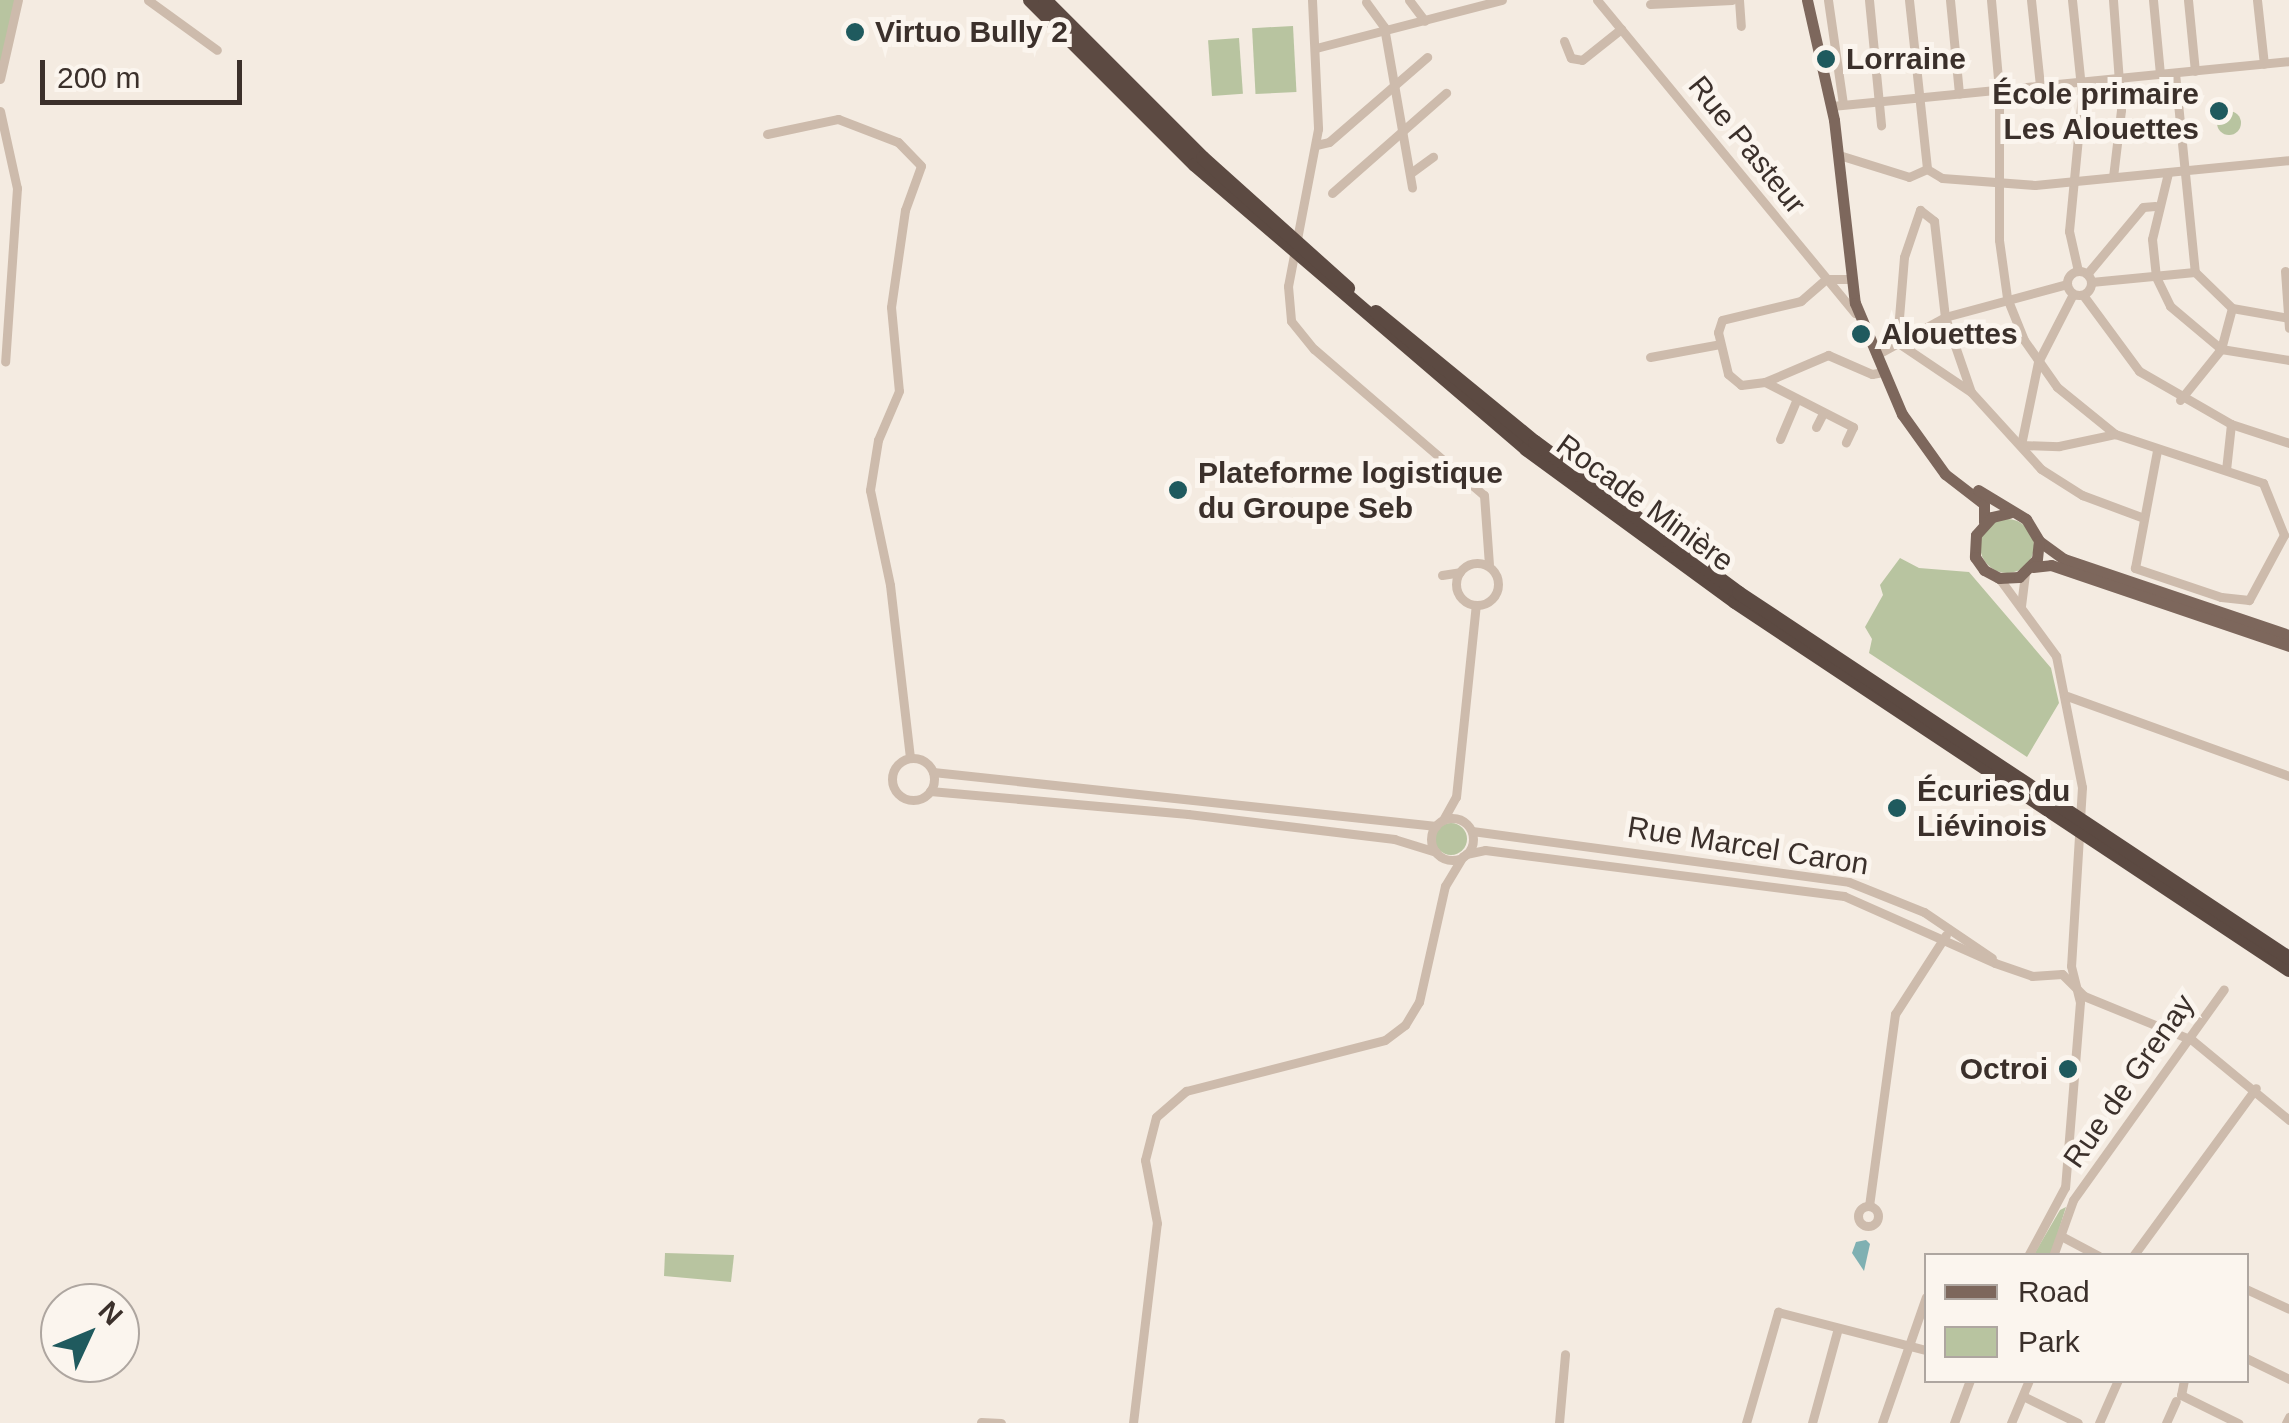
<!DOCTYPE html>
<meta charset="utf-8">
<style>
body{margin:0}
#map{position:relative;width:2289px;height:1423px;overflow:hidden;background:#f4ebe1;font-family:Helvetica,sans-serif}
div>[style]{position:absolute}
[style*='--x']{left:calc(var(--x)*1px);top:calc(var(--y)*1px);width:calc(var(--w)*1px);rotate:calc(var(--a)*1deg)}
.green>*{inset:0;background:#b8c4a0;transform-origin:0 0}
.round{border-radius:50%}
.water>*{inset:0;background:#7fb0b2}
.minor>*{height:9px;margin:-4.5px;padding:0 4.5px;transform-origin:4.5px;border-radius:4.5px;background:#cdbbac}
.minor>.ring{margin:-4.5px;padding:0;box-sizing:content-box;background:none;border:9px solid #cdbbac;border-radius:50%}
.major>*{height:11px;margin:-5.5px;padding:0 5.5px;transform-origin:5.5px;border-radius:5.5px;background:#7d675c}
.highway>*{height:14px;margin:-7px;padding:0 7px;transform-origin:7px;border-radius:7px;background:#5c4a42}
.dots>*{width:28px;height:28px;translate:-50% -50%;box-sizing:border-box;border:5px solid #fbf5ee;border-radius:50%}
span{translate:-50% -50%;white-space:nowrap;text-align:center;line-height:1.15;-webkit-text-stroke:10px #fbf5ee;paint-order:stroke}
.poi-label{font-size:30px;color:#3b302b;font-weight:700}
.left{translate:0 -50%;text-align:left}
.right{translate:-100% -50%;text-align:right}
.street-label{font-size:30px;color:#3b302b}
.legend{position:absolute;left:1924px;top:1253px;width:325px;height:130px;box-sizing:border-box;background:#fbf5ee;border:2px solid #aea6a0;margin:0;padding:12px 18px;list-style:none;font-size:30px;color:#3b302b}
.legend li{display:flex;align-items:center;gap:20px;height:50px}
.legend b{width:50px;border:2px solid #aea6a0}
.north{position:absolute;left:40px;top:1283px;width:100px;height:100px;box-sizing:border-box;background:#fbf5ee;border:2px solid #aea6a0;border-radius:50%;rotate:46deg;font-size:28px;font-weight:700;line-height:40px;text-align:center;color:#3b302b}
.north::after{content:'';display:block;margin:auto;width:35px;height:45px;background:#1f5a5e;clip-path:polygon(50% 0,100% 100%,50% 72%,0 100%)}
.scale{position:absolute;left:40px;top:60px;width:202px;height:45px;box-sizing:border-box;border:5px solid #3b302b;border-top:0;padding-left:12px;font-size:30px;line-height:35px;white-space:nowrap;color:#3b302b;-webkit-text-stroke:8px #fbf5ee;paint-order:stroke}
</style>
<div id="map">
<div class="green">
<div style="clip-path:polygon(0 0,15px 0,0 70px)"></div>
<div style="left:1293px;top:26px;width:66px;height:41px;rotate:87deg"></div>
<div style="left:1239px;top:38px;width:56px;height:31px;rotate:86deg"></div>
<div class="round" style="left:2217px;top:111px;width:24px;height:24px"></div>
<div class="round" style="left:1980px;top:519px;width:54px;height:54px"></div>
<div style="clip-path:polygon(1900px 558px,1919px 568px,1969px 572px,2051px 668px,2059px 703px,2027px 757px,1869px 653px,1872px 639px,1865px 627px,1883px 595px,1880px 585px)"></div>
<div class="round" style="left:1435px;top:823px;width:32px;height:32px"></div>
<div style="clip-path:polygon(2066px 1207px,2051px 1255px,2033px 1256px,2060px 1210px)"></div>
<div style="clip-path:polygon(665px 1253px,734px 1255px,731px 1282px,664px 1276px)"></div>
</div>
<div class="water">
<div style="clip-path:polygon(1866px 1240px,1870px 1244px,1864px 1271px,1852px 1253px,1856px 1242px)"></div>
</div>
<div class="minor">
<div style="--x:148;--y:0;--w:85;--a:35.9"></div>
<div style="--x:1312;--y:0;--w:129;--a:87.3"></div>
<div style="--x:1318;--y:129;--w:160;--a:100.8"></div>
<div style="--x:1288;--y:286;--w:35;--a:85"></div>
<div style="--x:1291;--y:321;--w:36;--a:51"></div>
<div style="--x:1314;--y:349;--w:224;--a:40.7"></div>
<div style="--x:1484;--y:495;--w:69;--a:85.9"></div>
<div style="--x:1409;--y:0;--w:26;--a:53"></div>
<div style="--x:1597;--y:0;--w:406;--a:50.5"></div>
<div style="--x:1739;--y:0;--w:26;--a:86"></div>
<div style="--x:1828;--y:0;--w:105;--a:81.8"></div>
<div style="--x:1869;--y:0;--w:126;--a:84.5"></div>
<div style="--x:1909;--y:0;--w:170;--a:83.9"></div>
<div style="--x:1950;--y:0;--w:94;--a:84.5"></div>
<div style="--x:1991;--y:0;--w:90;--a:84.9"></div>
<div style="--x:1999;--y:90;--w:150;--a:90"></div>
<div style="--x:1999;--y:240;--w:59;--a:82.1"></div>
<div style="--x:2007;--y:298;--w:45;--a:68"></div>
<div style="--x:2024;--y:340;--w:57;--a:54.9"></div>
<div style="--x:2057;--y:387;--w:75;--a:39"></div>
<div style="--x:2115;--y:434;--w:156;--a:18.3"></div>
<div style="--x:2263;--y:483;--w:56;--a:68"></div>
<div style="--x:2284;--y:535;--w:74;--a:118.3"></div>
<div style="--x:2249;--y:600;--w:28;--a:-174"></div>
<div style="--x:2221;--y:597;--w:91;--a:-161.4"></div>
<div style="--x:2135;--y:568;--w:119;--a:-79.4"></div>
<div style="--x:2031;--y:0;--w:86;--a:84"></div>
<div style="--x:2072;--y:0;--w:97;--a:84.1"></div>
<div style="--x:2082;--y:96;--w:136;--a:95.5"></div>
<div style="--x:2069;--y:231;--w:41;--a:77.3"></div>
<div style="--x:2113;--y:0;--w:110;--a:85.8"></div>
<div style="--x:2121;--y:110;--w:67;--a:96.8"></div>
<div style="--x:2153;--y:0;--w:74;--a:84.6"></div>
<div style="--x:2188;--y:0;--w:71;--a:84.4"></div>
<div style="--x:2257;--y:0;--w:64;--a:83.8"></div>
<div style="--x:1366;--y:2;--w:31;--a:54"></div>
<div style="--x:1384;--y:27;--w:163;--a:80.1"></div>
<div style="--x:1650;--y:4;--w:82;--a:-2.8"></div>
<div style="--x:1564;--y:41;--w:18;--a:68"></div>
<div style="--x:1571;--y:58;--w:11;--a:10"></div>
<div style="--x:1582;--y:60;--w:50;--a:-38.5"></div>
<div style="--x:1316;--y:48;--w:192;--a:-14.5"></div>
<div style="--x:2175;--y:73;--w:200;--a:84.3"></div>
<div style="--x:2195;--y:272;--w:52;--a:44.2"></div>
<div style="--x:2232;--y:308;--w:58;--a:10"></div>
<div style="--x:0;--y:79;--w:81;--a:-77.2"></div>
<div style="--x:1832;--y:106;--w:459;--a:-5.6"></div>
<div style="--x:0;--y:111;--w:79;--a:77.6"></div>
<div style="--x:17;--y:188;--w:174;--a:93.9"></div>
<div style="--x:767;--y:134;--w:73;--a:-11.9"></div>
<div style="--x:838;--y:119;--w:64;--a:21"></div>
<div style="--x:898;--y:142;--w:33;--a:46"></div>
<div style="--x:921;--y:166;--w:47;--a:110"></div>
<div style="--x:905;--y:210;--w:98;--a:98.2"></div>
<div style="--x:891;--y:307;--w:84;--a:84.6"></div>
<div style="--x:899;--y:391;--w:53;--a:113.2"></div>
<div style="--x:878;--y:440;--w:51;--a:99.1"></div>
<div style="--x:870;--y:490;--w:97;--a:78.1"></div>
<div style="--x:890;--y:585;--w:174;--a:83.4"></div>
<div style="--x:1316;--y:145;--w:13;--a:-13"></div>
<div style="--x:1329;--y:142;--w:130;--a:-40.9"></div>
<div style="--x:1839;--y:155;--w:73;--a:17.4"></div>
<div style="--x:1909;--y:177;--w:20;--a:-24"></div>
<div style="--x:1927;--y:169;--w:17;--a:31"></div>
<div style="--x:1942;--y:178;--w:93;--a:4.3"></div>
<div style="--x:2035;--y:185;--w:255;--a:-5.6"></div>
<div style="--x:1412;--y:172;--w:26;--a:-36"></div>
<div style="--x:2168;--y:173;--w:68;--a:103.6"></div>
<div style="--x:2152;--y:239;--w:38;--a:84"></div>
<div style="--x:2156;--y:277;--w:32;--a:64"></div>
<div style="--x:2170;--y:306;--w:67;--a:40.1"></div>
<div style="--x:2221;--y:349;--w:69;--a:9.2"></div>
<div style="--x:1332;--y:193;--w:152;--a:-41.3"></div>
<div class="ring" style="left:2067px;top:271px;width:15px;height:15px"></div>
<div style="--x:2285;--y:271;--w:57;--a:86"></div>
<div style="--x:2087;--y:274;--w:87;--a:-50.1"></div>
<div style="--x:2143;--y:207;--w:12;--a:-5"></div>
<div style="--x:1851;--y:279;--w:25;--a:180"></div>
<div style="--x:1826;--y:279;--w:33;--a:139"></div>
<div style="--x:1801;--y:301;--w:81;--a:166.5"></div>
<div style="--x:1722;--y:320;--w:13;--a:108"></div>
<div style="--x:1718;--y:332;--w:43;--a:76.6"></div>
<div style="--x:1728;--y:374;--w:17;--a:40"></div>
<div style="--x:1741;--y:385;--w:24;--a:-7"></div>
<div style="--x:1765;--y:382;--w:69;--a:-23.2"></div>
<div style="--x:1828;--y:355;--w:48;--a:23.4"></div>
<div style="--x:1872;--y:374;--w:11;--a:-10"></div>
<div style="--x:2091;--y:282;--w:104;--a:-5.5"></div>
<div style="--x:2073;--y:294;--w:76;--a:117.2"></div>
<div style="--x:2038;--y:362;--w:85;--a:101.6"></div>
<div style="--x:2021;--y:445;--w:38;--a:2"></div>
<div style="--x:2059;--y:446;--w:57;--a:-12.1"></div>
<div style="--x:2083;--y:295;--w:94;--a:53.6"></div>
<div style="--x:2139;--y:371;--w:106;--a:29.9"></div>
<div style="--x:2231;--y:424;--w:46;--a:96.2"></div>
<div style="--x:1876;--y:355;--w:79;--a:-28.8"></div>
<div style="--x:1945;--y:317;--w:126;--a:-15.1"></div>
<div style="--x:1650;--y:357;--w:71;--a:-10.5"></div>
<div style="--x:1765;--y:382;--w:99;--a:27.1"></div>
<div style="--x:1853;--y:427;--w:17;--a:115"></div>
<div style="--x:1971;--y:392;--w:89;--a:-146"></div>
<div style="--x:1897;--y:342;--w:85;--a:-85.3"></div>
<div style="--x:1904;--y:257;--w:50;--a:-71.2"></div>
<div style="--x:1920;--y:210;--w:18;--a:38"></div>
<div style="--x:1934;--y:221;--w:97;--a:83.5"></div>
<div style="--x:1945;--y:317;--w:79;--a:70.9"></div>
<div style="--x:1971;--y:392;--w:104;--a:47.7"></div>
<div style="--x:2041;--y:469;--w:49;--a:32.4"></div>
<div style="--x:2082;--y:495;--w:66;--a:20.4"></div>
<div style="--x:2180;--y:400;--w:65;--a:-51.2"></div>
<div style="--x:2221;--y:349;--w:42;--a:-75"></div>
<div style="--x:2231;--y:424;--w:61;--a:18.1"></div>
<div style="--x:1816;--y:427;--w:16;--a:-63"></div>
<div style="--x:1780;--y:439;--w:41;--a:-67.2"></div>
<div class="ring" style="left:1456px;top:563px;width:33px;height:33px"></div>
<div style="--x:1442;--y:575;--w:18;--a:-9"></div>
<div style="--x:1999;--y:578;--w:97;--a:53.8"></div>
<div style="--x:2056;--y:656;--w:134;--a:78.8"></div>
<div style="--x:2082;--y:787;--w:179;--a:93.5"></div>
<div style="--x:2071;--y:966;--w:37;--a:76"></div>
<div style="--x:2080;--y:1002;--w:186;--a:94.6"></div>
<div style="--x:2065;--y:1187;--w:78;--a:118.2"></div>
<div style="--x:2021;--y:606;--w:32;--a:-83"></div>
<div style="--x:2067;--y:696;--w:236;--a:19.8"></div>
<div class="ring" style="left:892px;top:758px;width:33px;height:33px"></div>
<div style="--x:933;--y:772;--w:506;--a:6.13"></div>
<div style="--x:930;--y:791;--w:259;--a:5.1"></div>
<div style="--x:1188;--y:814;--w:208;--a:6.9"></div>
<div style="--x:1394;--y:839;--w:44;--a:17.2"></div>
<div class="ring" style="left:1431px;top:818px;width:33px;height:33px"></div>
<div style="--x:1443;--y:820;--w:26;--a:-61"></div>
<div style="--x:1456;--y:797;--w:193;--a:-84.1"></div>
<div style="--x:1472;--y:831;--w:380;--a:7.7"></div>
<div style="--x:1849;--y:882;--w:81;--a:21.8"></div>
<div style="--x:1924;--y:912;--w:82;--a:34.1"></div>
<div style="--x:1466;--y:854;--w:19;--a:-12"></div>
<div style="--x:1485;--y:850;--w:362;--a:7.3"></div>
<div style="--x:1844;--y:896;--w:165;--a:23.9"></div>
<div style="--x:1995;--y:963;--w:39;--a:19"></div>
<div style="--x:2032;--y:976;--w:30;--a:-4"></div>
<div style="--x:2062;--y:974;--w:31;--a:45"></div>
<div style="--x:2084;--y:996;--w:117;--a:22.2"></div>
<div style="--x:2192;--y:1040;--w:126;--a:39.5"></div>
<div style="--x:2073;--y:1200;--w:259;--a:-54.4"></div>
<div class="ring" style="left:1858px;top:1206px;width:11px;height:11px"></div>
<div style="--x:1869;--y:1206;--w:194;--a:-82.3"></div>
<div style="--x:1895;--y:1014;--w:94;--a:-57.2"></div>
<div style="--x:2063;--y:1237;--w:40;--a:28"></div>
<div style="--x:2053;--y:1256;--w:59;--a:-70.3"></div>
<div style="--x:2133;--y:1256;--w:208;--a:-53.8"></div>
<div style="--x:2246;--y:1289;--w:47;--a:24.9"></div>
<div style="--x:2246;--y:1358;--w:48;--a:26"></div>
<div style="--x:2184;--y:1380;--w:15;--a:101"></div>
<div style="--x:2181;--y:1395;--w:64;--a:26.2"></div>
<div style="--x:2023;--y:1396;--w:61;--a:26.1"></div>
<div style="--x:981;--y:1422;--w:20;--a:3"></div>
<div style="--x:1133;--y:1423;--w:201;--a:-83.2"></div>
<div style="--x:1157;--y:1223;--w:64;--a:-100.8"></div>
<div style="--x:1145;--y:1160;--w:44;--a:-75.7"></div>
<div style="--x:1156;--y:1117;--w:40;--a:-41"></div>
<div style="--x:1186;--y:1091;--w:205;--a:-14.4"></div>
<div style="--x:1385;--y:1040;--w:25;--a:-37"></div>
<div style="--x:1405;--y:1025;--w:27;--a:-59"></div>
<div style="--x:1419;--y:1002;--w:119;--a:-77.4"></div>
<div style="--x:1445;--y:886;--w:35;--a:-59"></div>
<div style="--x:1559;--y:1423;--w:69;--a:-85"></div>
<div style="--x:1746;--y:1423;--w:116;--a:-73.9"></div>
<div style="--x:1778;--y:1312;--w:153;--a:14.4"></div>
<div style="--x:1812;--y:1423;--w:98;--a:-74.7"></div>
<div style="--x:1882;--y:1423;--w:133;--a:-70.8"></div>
<div style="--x:1954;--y:1423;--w:46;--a:-69.6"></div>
<div style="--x:2011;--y:1423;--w:47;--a:-67.3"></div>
<div style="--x:2099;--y:1423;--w:47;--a:-66.2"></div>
<div style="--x:2166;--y:1423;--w:24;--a:-66"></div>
<div style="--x:2286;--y:1423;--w:7;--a:-63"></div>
</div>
<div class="major">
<div style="--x:1807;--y:0;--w:123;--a:77.3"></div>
<div style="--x:1834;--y:120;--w:184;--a:83.5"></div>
<div style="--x:1855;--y:303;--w:121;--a:67.1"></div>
<div style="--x:1902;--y:414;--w:74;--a:54.4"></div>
<div style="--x:1945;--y:474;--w:49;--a:37.6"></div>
<div style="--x:1984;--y:504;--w:18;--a:90"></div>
<div style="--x:1978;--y:490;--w:56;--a:31.1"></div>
<div style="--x:2026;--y:519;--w:26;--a:59"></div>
<div style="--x:2039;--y:541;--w:31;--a:36"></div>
<div style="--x:2064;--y:559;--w:237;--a:18.7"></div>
<div style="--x:2009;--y:513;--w:17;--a:167"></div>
<div style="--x:1992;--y:517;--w:24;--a:132"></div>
<div style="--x:1976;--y:535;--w:22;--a:93"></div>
<div style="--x:1975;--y:557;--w:16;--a:55"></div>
<div style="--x:1984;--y:570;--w:17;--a:28"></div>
<div style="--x:1999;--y:578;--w:20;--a:-3"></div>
<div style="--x:2019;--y:577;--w:25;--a:-45"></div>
<div style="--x:2037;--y:559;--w:18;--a:-84"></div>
<div style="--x:2033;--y:567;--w:18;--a:-6"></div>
<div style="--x:2051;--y:565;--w:251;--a:18.8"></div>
</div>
<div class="highway">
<div style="--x:1030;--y:0;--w:233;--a:45"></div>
<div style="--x:1195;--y:165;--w:436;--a:40.6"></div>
<div style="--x:1526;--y:449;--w:259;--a:36.2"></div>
<div style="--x:1735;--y:602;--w:665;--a:33.59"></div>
<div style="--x:1045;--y:0;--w:223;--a:45"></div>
<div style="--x:1203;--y:158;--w:195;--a:41.9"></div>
<div style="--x:1376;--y:312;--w:205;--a:39.3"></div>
<div style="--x:1535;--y:442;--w:254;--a:36.5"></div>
<div style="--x:1739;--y:593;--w:660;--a:33.57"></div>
</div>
<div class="dots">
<div style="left:855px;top:32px;background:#1f5a5e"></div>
<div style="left:1826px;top:59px;background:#1f5a5e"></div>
<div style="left:2219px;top:111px;background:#1f5a5e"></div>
<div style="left:1861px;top:334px;background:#1f5a5e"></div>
<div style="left:1178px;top:490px;background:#1f5a5e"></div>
<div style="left:1897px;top:808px;background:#1f5a5e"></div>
<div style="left:2068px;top:1069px;background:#1f5a5e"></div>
</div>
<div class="poi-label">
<span class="left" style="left:875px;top:32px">Virtuo Bully 2</span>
<span class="left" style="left:1846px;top:59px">Lorraine</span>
<span class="right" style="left:2199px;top:111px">École primaire<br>Les Alouettes</span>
<span class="left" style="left:1881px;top:334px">Alouettes</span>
<span class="left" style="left:1198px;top:490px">Plateforme logistique<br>du Groupe Seb</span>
<span class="left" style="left:1917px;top:808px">Écuries du<br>Liévinois</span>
<span class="right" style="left:2048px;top:1069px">Octroi</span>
</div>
<div class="street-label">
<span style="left:1747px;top:145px;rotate:51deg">Rue Pasteur</span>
<span style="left:1645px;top:503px;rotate:36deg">Rocade Minière</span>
<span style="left:1748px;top:846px;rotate:9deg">Rue Marcel Caron</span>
<span style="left:2129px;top:1081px;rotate:-55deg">Rue de Grenay</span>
</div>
<ul class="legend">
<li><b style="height:12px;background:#7d675c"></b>Road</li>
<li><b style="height:28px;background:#b8c4a0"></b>Park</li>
</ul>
<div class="north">N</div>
<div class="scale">200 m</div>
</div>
